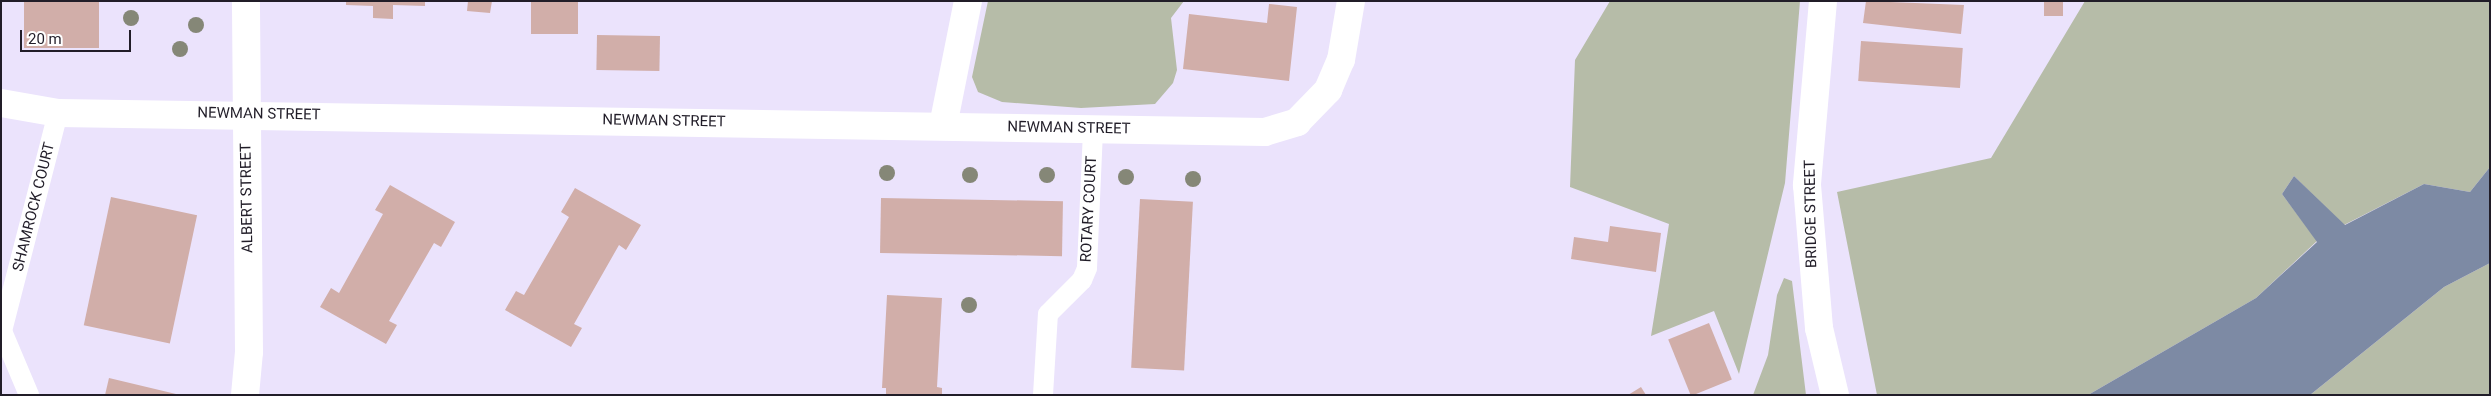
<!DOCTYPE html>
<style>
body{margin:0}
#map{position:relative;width:2491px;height:396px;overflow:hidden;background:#ebe3fc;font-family:Roboto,sans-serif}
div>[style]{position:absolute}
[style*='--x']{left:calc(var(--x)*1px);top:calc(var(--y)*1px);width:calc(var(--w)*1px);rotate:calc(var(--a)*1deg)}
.green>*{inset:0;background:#b6bca8}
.water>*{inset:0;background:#7d8aa4}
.building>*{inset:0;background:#d1aea9;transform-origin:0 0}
.service>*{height:20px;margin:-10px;padding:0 10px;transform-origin:10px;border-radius:10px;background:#fff}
.minor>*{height:28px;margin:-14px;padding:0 14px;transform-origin:14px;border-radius:14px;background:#fff}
.trees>*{width:16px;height:16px;margin:-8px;border-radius:50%;background:#858777}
span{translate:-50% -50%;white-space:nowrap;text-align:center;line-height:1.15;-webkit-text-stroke:4.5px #fff;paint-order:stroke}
.street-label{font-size:15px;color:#211d28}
.frame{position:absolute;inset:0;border:2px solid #211d28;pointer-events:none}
.scale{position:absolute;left:20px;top:30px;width:111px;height:22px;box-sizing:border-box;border:2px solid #211d28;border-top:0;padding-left:6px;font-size:15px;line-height:18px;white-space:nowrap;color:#211d28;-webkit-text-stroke:4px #fff;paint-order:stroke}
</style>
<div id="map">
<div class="green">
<div style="clip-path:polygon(988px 1px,1184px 1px,1171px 18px,1177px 70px,1173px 83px,1155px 104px,1081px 108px,1002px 102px,978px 92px,972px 77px)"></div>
<div style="clip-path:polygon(1610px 1px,1800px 1px,1785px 183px,1739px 374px,1714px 311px,1651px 336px,1669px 224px,1570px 187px,1575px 60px)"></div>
<div style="clip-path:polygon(2085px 1px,2490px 1px,2490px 167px,2470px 192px,2424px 184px,2344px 225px,2294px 176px,2282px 194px,2317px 241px,2256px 298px,2088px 395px,1877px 395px,1837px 192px,1991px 158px)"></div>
<div style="clip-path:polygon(2490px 263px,2490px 395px,2310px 395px,2444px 287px)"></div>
<div style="clip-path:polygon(1784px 278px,1792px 281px,1806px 395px,1753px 395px,1768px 355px,1777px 295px)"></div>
</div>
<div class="water">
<div style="clip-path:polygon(2490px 167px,2490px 263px,2444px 287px,2310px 395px,2088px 395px,2256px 298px,2317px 242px,2282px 194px,2294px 176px,2345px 225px,2424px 184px,2470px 192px)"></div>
</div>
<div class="building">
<div style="left:24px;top:1px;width:75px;height:47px"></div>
<div style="clip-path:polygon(346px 1px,425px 1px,425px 6px,393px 5px,393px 19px,373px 18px,373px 6px,346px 5px)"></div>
<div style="clip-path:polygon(468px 1px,492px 1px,490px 13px,467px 11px)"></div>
<div style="left:531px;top:1px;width:47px;height:33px"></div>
<div style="clip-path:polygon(1866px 1px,1964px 5px,1961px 34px,1863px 23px)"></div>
<div style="left:2044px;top:1px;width:19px;height:15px"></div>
<div style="clip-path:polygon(1269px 4px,1297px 7px,1289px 81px,1183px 69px,1189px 14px,1267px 23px)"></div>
<div style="left:597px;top:35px;width:63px;height:35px;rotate:1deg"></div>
<div style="left:1861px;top:41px;width:102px;height:40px;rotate:4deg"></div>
<div style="clip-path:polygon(390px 185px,455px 222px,441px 247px,434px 243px,389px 321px,397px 325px,386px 344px,320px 307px,331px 288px,339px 293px,383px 214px,375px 210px)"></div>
<div style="clip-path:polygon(575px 188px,641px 225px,626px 250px,619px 245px,574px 324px,582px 328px,571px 347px,505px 310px,516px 291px,524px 295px,569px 217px,561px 212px)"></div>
<div style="left:111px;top:197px;width:88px;height:131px;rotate:12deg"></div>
<div style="left:881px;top:198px;width:182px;height:55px;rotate:1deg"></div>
<div style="left:1140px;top:199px;width:53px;height:169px;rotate:3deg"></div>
<div style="clip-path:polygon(1610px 226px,1661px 233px,1656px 272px,1571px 259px,1574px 237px,1608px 242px)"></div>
<div style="clip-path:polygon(887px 295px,942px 298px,937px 387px,942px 388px,942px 395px,886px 395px,886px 388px,882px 388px)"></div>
<div style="left:1709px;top:323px;width:61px;height:44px;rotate:68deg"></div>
<div style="clip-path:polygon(109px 378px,176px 394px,176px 395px,105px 395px)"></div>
<div style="clip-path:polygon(1641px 387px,1646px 395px,1628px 395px)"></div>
</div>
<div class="service">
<div style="--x:29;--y:395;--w:69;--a:-112.9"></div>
<div style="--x:2;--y:331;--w:225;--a:-75.6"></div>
<div style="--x:1043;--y:395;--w:81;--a:-86.5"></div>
<div style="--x:1048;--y:314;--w:48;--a:-45"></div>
<div style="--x:1082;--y:280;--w:13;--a:-67"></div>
<div style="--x:1087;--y:268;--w:139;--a:-87.5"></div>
</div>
<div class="minor">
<div style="--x:1823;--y:1;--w:185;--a:95"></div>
<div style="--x:1807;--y:185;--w:144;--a:85.2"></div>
<div style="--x:1819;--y:328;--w:69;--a:76.6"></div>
<div style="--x:1;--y:103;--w:58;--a:10"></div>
<div style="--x:58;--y:113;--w:1207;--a:0.9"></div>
<div style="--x:1265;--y:132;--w:34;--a:-17"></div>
<div style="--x:1297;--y:122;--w:45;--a:-45.9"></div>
<div style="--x:1328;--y:90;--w:33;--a:-67"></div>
<div style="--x:1341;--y:60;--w:60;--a:-80.4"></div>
<div style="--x:943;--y:126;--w:127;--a:-78.7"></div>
<div style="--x:245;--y:395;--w:43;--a:-84.7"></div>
<div style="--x:249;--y:352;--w:351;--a:-90.5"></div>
</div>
<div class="trees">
<div style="left:131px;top:18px"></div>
<div style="left:196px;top:25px"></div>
<div style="left:180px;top:49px"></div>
<div style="left:887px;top:173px"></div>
<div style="left:970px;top:175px"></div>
<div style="left:1047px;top:175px"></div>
<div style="left:1126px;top:177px"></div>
<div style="left:1193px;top:179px"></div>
<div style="left:969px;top:305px"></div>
</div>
<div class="street-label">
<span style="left:259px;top:114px;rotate:1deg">NEWMAN STREET</span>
<span style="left:664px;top:121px;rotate:1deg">NEWMAN STREET</span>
<span style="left:1069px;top:128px;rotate:1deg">NEWMAN STREET</span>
<span style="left:247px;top:198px;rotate:-91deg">ALBERT STREET</span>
<span style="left:34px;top:207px;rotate:-76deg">SHAMROCK COURT</span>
<span style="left:1089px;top:209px;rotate:-87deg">ROTARY COURT</span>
<span style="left:1811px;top:214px;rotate:-91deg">BRIDGE STREET</span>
</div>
<div class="frame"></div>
<div class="scale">20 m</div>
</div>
